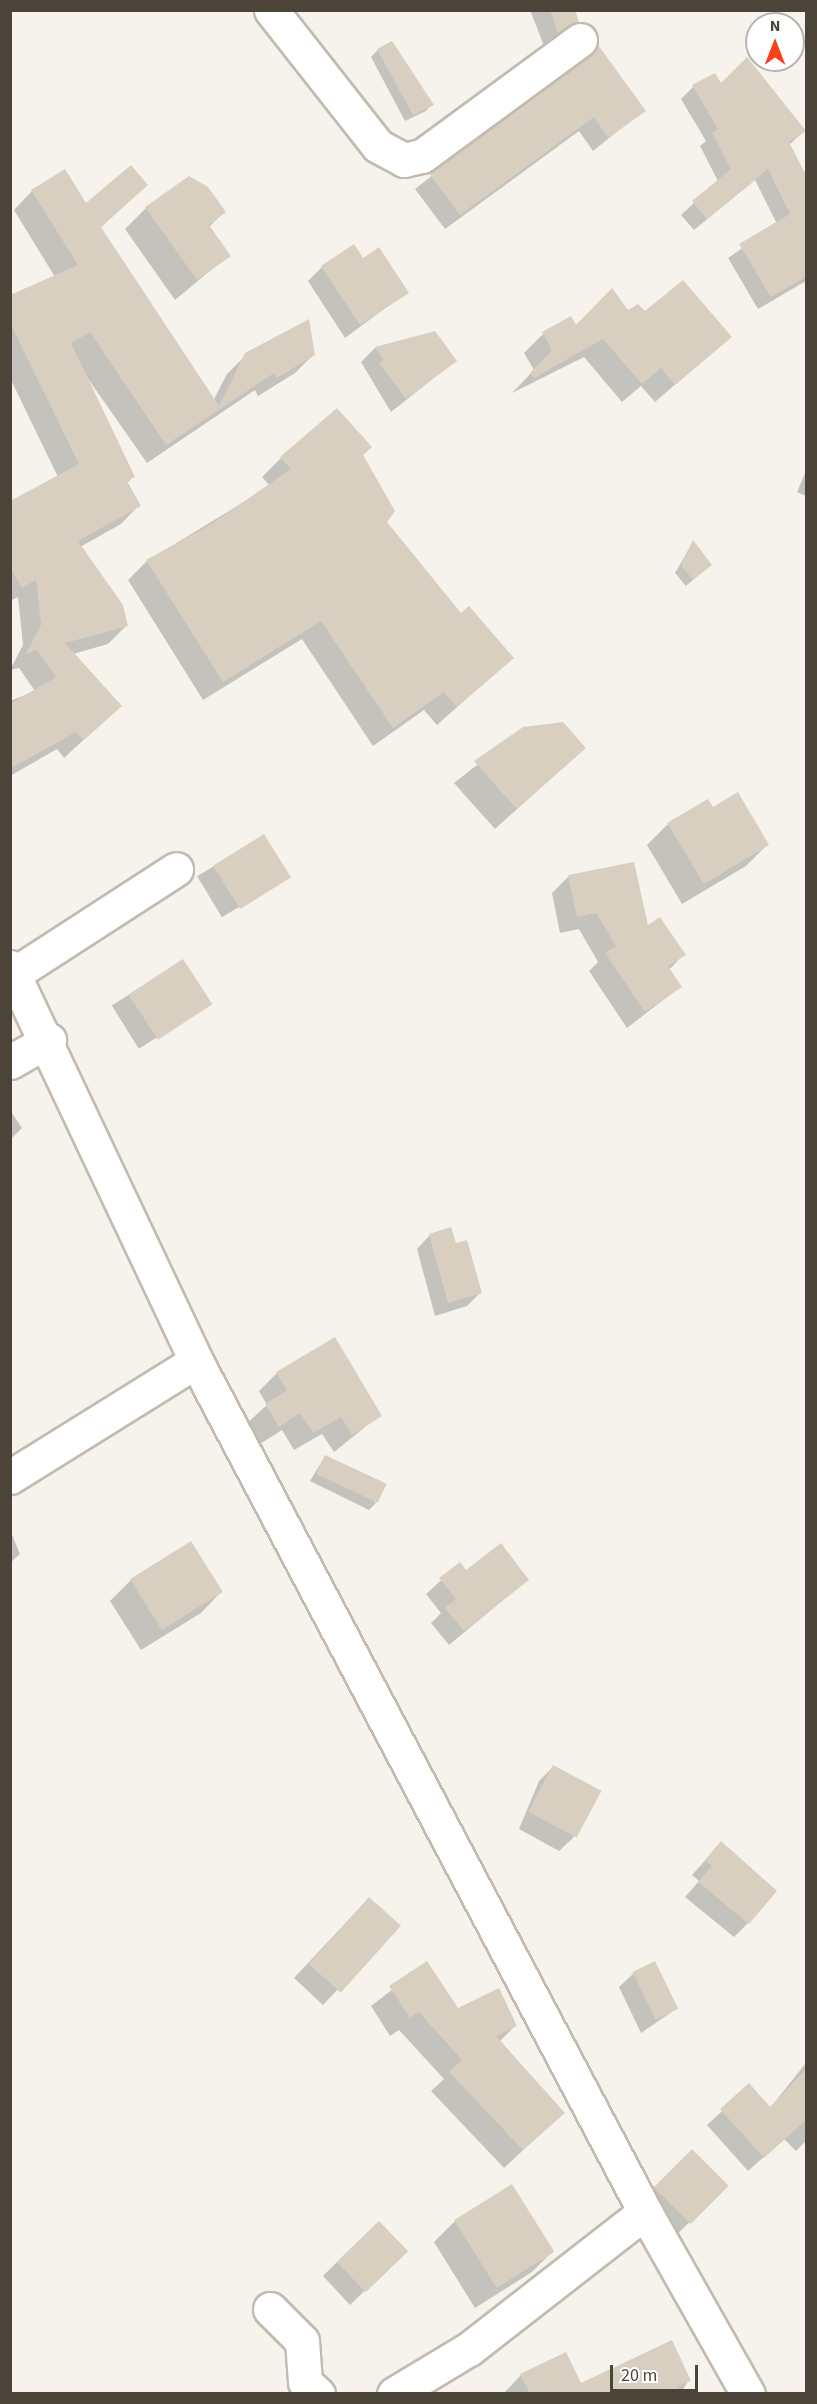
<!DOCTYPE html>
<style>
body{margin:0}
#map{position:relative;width:817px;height:2404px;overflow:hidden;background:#f6f3ec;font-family:"Source Sans 3",sans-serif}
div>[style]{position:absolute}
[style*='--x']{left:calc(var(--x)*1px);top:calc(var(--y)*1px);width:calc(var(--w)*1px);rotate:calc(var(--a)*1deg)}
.shadow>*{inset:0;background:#0003;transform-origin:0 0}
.building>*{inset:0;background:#d8cfc1;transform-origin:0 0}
.roads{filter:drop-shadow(2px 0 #c2bbae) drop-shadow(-2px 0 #c2bbae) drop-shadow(0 2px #c2bbae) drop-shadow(0 -2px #c2bbae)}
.minor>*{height:33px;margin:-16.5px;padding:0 16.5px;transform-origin:16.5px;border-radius:16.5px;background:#fff}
span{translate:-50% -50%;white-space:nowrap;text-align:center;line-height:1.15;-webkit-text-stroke:6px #fff;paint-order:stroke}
.frame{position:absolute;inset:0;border:12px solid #4b4439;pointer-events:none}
.north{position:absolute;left:745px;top:12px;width:60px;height:60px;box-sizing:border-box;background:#fff;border:2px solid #b7b4b0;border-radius:50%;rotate:0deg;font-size:16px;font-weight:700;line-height:24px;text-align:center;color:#4b4439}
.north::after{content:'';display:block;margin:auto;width:21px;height:27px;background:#fc3f1d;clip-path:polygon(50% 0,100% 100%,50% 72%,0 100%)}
.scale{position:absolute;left:610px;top:2365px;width:88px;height:27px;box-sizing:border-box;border:3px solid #4b4439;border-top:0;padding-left:8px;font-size:18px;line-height:21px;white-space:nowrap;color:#4b4439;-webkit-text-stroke:4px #fff;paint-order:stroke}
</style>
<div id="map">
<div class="shadow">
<div style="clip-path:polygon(530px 10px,574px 10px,578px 21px,544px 46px)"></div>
<div style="clip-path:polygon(597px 47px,644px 110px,593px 151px,579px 131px,445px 229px,415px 189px)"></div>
<div style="clip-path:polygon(378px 50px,432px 104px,426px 111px,405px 121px,371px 57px)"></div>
<div style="clip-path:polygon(721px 86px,804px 131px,789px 145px,806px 181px,806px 281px,758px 309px,728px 258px,777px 224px,755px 180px,694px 230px,681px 215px,718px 181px,700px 146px,706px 141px,681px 99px,693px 87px)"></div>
<div style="clip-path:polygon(146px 185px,100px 228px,213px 401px,227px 374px,246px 355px,314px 354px,295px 373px,258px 396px,255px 390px,147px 463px,84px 373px,133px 477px,127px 483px,139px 505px,121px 524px,80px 547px,126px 626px,108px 644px,73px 654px,120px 706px,64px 758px,57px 749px,10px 776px,10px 701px,35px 691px,19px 668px,10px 670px,23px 645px,18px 597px,10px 601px,10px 503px,58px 477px,10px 378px,10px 297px,55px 277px,14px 210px,32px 191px,86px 206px)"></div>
<div style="clip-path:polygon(146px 208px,224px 212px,209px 227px,229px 255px,175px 300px,125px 229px)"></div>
<div style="clip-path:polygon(363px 260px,407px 292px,345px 338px,308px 281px,322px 267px)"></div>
<div style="clip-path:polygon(645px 313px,730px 337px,655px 402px,641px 386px,622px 402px,584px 357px,512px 393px,534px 370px,524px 353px,543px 334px,570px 318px,575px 327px)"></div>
<div style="clip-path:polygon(435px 333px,455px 361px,391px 412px,361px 362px,375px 348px)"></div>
<div style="clip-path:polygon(281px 458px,386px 522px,460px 615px,512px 658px,437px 725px,424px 710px,373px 746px,302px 639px,203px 700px,128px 580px,147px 561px,270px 486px,262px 477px)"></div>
<div style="clip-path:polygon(806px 471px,806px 496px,797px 492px)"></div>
<div style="clip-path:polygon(693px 542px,703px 571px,686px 586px,675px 573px)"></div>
<div style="clip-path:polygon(524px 728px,584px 748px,495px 829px,454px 783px)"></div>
<div style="clip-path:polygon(713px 809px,767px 845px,746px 866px,682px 904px,647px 845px,668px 824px)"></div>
<div style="left:264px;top:836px;width:48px;height:78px;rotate:59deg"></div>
<div style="clip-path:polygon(569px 876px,684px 954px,669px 970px,680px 987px,627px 1028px,589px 971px,598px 962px,579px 929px,560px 933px,552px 893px)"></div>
<div style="left:183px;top:961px;width:51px;height:84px;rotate:58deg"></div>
<div style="clip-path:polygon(10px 1110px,22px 1128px,10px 1140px)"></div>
<div style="clip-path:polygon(430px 1235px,455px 1245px,480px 1293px,467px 1306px,435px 1316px,417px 1249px)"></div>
<div style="clip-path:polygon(277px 1373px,380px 1415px,334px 1452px,322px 1434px,294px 1450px,282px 1430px,260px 1444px,247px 1423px,267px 1405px,259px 1391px)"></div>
<div style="clip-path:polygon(325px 1456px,376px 1503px,369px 1510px,310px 1481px)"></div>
<div style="clip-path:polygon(10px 1530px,20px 1554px,10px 1563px)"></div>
<div style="clip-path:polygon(190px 1543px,221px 1592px,201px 1613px,141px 1650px,110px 1601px,131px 1580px)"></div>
<div style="clip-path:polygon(459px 1564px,466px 1573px,527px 1580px,449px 1645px,431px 1623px,441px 1613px,426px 1594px)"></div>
<div style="clip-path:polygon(553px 1767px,574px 1837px,559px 1851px,519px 1829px,539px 1781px)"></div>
<div style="clip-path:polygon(721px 1843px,748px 1923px,734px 1937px,685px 1897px,699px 1881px,692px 1875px)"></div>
<div style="clip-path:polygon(355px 1913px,398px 1926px,323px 2005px,294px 1978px)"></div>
<div style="clip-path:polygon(427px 1963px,457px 2010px,515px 2026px,499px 2042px,563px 2113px,504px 2168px,431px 2091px,444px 2079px,399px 2030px,390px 2036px,371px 2006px)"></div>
<div style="clip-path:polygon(634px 1973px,676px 2009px,641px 2033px,619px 1987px)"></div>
<div style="clip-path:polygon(806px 2063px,806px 2141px,796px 2151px,784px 2139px,748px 2171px,707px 2125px,749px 2086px,770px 2108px)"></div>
<div style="clip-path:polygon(692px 2151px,713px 2200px,672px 2239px,639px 2202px)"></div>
<div style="clip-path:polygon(455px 2221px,553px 2251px,532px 2272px,475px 2308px,434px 2242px)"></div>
<div style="clip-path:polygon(337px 2262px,391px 2265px,350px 2305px,323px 2276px)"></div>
<div style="clip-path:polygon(521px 2375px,580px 2385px,689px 2380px,680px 2394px,503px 2394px)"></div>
</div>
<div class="building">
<div style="clip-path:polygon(550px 10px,575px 10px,579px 22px,558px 33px)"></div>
<div style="clip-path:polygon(392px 41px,434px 105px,413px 115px,377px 49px)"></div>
<div style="clip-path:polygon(598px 45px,646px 111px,608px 138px,594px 117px,460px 215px,429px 173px)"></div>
<div style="clip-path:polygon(747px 57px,806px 131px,789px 142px,807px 177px,807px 276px,771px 297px,739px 244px,790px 214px,768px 169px,707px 219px,692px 201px,731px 169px,712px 133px,718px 129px,692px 85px,715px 73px,721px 83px)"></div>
<div style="clip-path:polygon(131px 165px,148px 185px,101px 227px,219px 406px,245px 353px,309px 319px,315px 355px,277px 378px,274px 373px,166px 445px,90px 332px,71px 343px,135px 477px,127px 481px,141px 506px,78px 541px,123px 605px,128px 626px,65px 643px,122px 706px,84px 740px,76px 732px,10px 769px,10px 704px,56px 677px,37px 650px,26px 654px,41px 625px,36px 580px,22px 588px,10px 567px,10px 501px,79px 464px,10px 323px,10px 295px,78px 265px,31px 190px,65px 169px,86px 203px)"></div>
<div style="clip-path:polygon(189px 176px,208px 187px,226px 212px,209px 225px,231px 256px,197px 280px,145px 207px)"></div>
<div style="clip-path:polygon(354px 244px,363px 258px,379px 247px,409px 293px,360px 325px,321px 266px)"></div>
<div style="clip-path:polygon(683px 280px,732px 337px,675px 385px,661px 368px,642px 384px,603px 339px,534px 378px,530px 373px,552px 350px,542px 332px,571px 316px,576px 325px,612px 288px,628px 310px,638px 304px,645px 311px)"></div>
<div style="clip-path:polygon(435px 331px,457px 361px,406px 399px,379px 363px,383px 360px,375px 347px)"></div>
<div style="clip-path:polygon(337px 408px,372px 447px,363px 455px,395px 511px,387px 522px,461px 613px,469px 606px,514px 658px,457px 707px,444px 692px,393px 728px,321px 621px,223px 682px,146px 560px,210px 525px,291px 469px,280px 457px)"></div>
<div style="clip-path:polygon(693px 540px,712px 565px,693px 580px,681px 565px)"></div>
<div style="clip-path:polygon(563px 722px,586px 748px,517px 809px,474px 761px,523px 727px)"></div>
<div style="clip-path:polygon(738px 792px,769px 845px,704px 884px,667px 823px,708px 799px,713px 807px)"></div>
<div style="left:264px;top:834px;width:51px;height:60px;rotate:58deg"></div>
<div style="clip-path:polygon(634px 862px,648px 925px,660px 917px,686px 955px,668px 966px,682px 987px,645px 1012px,605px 953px,616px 946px,596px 913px,577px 917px,568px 875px)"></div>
<div style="left:183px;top:959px;width:54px;height:65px;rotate:57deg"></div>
<div style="clip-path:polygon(451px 1227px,456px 1243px,467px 1240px,482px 1293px,448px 1303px,429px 1234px)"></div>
<div style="clip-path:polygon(335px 1337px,382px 1416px,352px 1435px,341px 1417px,313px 1433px,300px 1413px,279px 1427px,265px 1404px,287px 1390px,276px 1372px)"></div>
<div style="left:325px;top:1455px;width:68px;height:21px;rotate:25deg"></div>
<div style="left:191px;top:1541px;width:60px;height:72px;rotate:58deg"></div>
<div style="clip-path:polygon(501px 1543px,529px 1580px,464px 1631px,445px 1608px,456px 1599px,439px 1578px,460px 1562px,466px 1570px)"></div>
<div style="left:553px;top:1765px;width:55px;height:53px;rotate:28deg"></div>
<div style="clip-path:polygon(721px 1841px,777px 1891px,749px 1924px,698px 1882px,712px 1866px,705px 1860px)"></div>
<div style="left:369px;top:1897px;width:43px;height:90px;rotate:42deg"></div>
<div style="clip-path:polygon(427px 1961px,458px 2008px,499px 1988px,517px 2026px,496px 2036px,565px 2113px,523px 2150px,449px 2072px,462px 2060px,419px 2012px,410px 2018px,389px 1986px)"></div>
<div style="left:655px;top:1961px;width:53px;height:25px;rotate:64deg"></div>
<div style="clip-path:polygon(807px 2068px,807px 2119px,764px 2158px,720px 2109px,749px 2083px,770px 2107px)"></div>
<div style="left:692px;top:2149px;width:52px;height:54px;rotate:45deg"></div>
<div style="left:512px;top:2184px;width:80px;height:68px;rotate:58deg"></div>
<div style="left:379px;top:2221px;width:42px;height:59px;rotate:46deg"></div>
<div style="clip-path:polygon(672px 2340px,691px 2381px,678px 2386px,682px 2394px,530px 2394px,520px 2374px,566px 2352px,581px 2383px)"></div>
</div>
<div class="roads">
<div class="minor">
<div style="--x:271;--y:10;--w:173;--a:51.8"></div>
<div style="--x:378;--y:146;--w:30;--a:28"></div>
<div style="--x:404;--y:160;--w:18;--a:-13"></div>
<div style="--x:422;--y:156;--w:196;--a:-36.3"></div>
<div style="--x:10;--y:967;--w:436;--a:64.7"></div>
<div style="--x:196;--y:1361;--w:962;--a:62.18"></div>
<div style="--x:645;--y:2212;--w:209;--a:60.5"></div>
<div style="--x:14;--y:974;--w:193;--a:-32.9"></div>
<div style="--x:10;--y:1062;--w:45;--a:-29.4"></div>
<div style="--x:10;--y:1477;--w:219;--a:-31.9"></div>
<div style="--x:270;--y:2309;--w:45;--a:45"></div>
<div style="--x:302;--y:2341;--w:41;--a:85.8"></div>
<div style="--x:305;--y:2382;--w:18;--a:43"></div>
<div style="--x:394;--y:2394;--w:87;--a:-31"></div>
<div style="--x:469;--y:2349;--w:223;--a:-37.9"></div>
</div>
</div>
<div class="frame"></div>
<div class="north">N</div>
<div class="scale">20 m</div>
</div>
